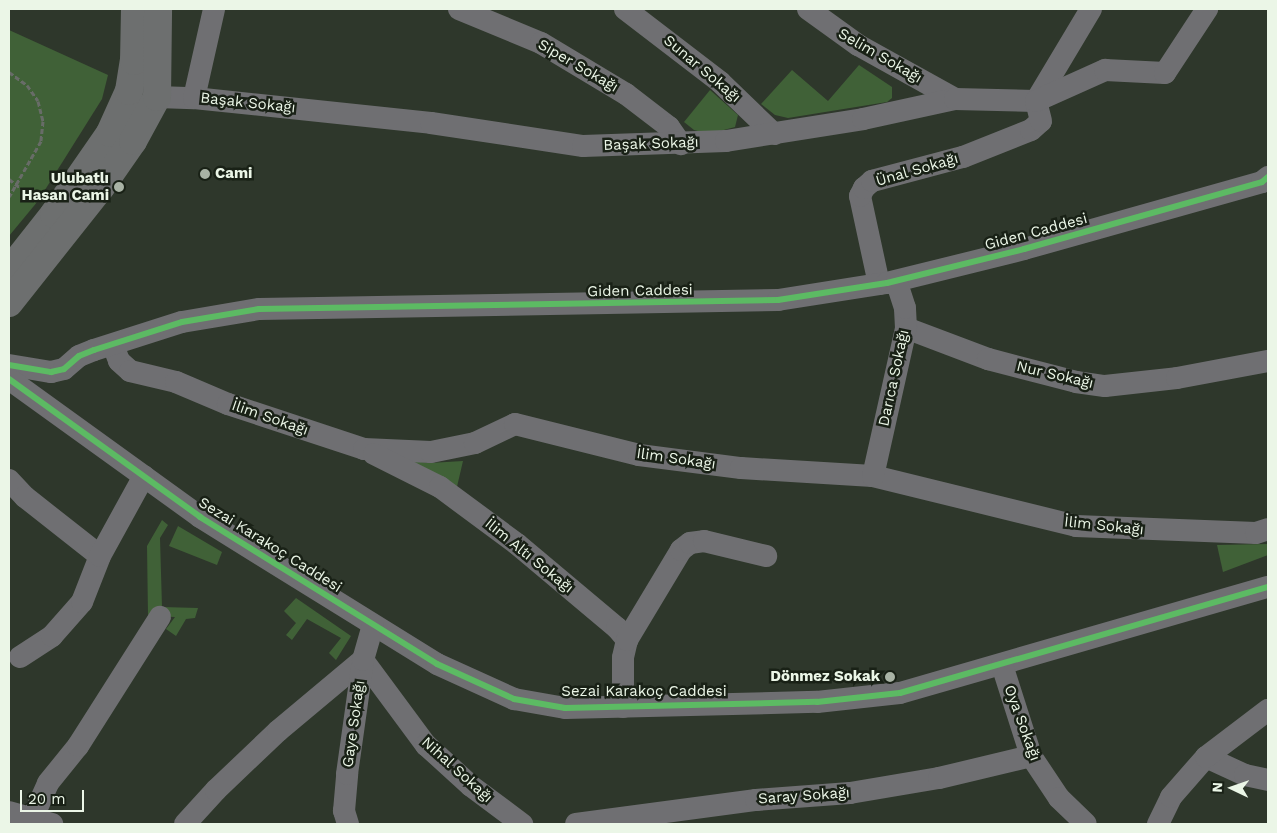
<!DOCTYPE html>
<meta charset="utf-8">
<style>
body{margin:0}
#map{position:relative;width:1277px;height:833px;overflow:hidden;background:#2e372b;font-family:"Work Sans",sans-serif}
div>[style]{position:absolute}
[style*='--x']{left:calc(var(--x)*1px);top:calc(var(--y)*1px);width:calc(var(--w)*1px);rotate:calc(var(--a)*1deg)}
.green>*{inset:0;background:#406137}
.path>*{height:3px;margin-top:-1.5px;transform-origin:0;background:repeating-linear-gradient(90deg,#686c68 0 5px,transparent 0 7.5px)}
.minor>*{height:22px;margin:-11px;padding:0 11px;transform-origin:11px;border-radius:11px;background:#6f6f72}
.major>*{height:28px;margin:-14px;padding:0 14px;transform-origin:14px;border-radius:14px;background:#6d6f6f}
.cycleway>*{height:6px;margin:-3px;padding:0 3px;transform-origin:3px;border-radius:3px;background:#5cba63}
.dots>*{width:14px;height:14px;translate:-50% -50%;box-sizing:border-box;border:2px solid #192116;border-radius:50%}
span{translate:-50% -50%;white-space:nowrap;text-align:center;line-height:1.15;-webkit-text-stroke:5px #192116;paint-order:stroke}
.street-label{font-size:15px;color:#ebf6e7}
.poi-label{font-size:15px;color:#ebf6e7;font-weight:700}
.left{translate:0 -50%;text-align:left}
.right{translate:-100% -50%;text-align:right}
.frame{position:absolute;inset:0;border:10px solid #ebf6e7;pointer-events:none}
.north{position:absolute;left:1207px;top:763px;width:50px;height:50px;-webkit-text-stroke:4px #192116;paint-order:stroke;rotate:273deg;font-size:14px;font-weight:700;line-height:20px;text-align:center;color:#ebf6e7}
.north::after{content:'';display:block;margin:auto;width:18px;height:22px;background:#ebf6e7;clip-path:polygon(50% 0,100% 100%,50% 72%,0 100%)}
.scale{position:absolute;left:20px;top:790px;width:64px;height:22px;box-sizing:border-box;border:2px solid #ebf6e7;border-top:0;padding-left:6px;font-size:15px;line-height:18px;white-space:nowrap;color:#ebf6e7;-webkit-text-stroke:4px #192116;paint-order:stroke}
</style>
<div id="map">
<div class="green">
<div style="clip-path:polygon(9px 30px,108px 75px,102px 99px,38px 201px,9px 236px)"></div>
<div style="clip-path:polygon(859px 65px,892px 87px,892px 98px,887px 102px,788px 118px,775px 115px,761px 104px,792px 70px,828px 101px)"></div>
<div style="clip-path:polygon(710px 90px,738px 115px,735px 127px,709px 134px,694px 130px,684px 122px)"></div>
<div style="clip-path:polygon(394px 459px,430px 463px,463px 461px,456px 491px)"></div>
<div style="clip-path:polygon(162px 520px,168px 525px,160px 538px,162px 607px,198px 608px,195px 618px,186px 619px,176px 636px,166px 629px,175px 617px,148px 616px,147px 546px)"></div>
<div style="clip-path:polygon(178px 526px,222px 552px,217px 565px,169px 546px)"></div>
<div style="clip-path:polygon(1268px 544px,1268px 555px,1223px 572px,1217px 545px)"></div>
<div style="clip-path:polygon(296px 598px,351px 636px,336px 660px,329px 653px,341px 638px,307px 619px,292px 640px,286px 635px,296px 623px,284px 611px)"></div>
</div>
<div class="path">
<div style="--x:9;--y:72;--w:22;--a:36"></div>
<div style="--x:27;--y:85;--w:19;--a:55"></div>
<div style="--x:38;--y:101;--w:21;--a:76"></div>
<div style="--x:43;--y:121;--w:20;--a:96"></div>
<div style="--x:41;--y:141;--w:64;--a:119.7"></div>
<div style="--x:9;--y:179;--w:34;--a:38"></div>
</div>
<div class="minor">
<div style="--x:459;--y:9;--w:89;--a:22.5"></div>
<div style="--x:541;--y:43;--w:99;--a:31"></div>
<div style="--x:626;--y:94;--w:54;--a:37.5"></div>
<div style="--x:669;--y:127;--w:21;--a:55"></div>
<div style="--x:625;--y:9;--w:120;--a:37.5"></div>
<div style="--x:720;--y:82;--w:75;--a:43.9"></div>
<div style="--x:808;--y:9;--w:62;--a:35.8"></div>
<div style="--x:858;--y:45;--w:111;--a:29.1"></div>
<div style="--x:157;--y:97;--w:37;--a:2"></div>
<div style="--x:194;--y:98;--w:238;--a:6"></div>
<div style="--x:431;--y:123;--w:154;--a:8.6"></div>
<div style="--x:583;--y:146;--w:143;--a:-2"></div>
<div style="--x:726;--y:141;--w:139;--a:-9.1"></div>
<div style="--x:863;--y:119;--w:94;--a:-12.3"></div>
<div style="--x:955;--y:99;--w:81;--a:1.4"></div>
<div style="--x:1036;--y:101;--w:107;--a:-59.1"></div>
<div style="--x:194;--y:98;--w:91;--a:-77.3"></div>
<div style="--x:879;--y:284;--w:90;--a:-102.2"></div>
<div style="--x:860;--y:196;--w:9;--a:-63"></div>
<div style="--x:864;--y:188;--w:11;--a:-41"></div>
<div style="--x:872;--y:181;--w:94;--a:-14.8"></div>
<div style="--x:963;--y:157;--w:73;--a:-21.7"></div>
<div style="--x:1031;--y:130;--w:13;--a:-42"></div>
<div style="--x:1041;--y:121;--w:21;--a:-104"></div>
<div style="--x:1036;--y:101;--w:76;--a:-24.2"></div>
<div style="--x:1105;--y:70;--w:60;--a:2.9"></div>
<div style="--x:1165;--y:73;--w:77;--a:-56.7"></div>
<div style="--x:906;--y:328;--w:88;--a:20.7"></div>
<div style="--x:988;--y:359;--w:91;--a:14.6"></div>
<div style="--x:1076;--y:382;--w:29;--a:8"></div>
<div style="--x:1105;--y:386;--w:72;--a:-6.3"></div>
<div style="--x:1177;--y:378;--w:93;--a:-10.6"></div>
<div style="--x:113;--y:345;--w:17;--a:69"></div>
<div style="--x:119;--y:361;--w:15;--a:42"></div>
<div style="--x:130;--y:371;--w:47;--a:13.4"></div>
<div style="--x:176;--y:382;--w:56;--a:22.9"></div>
<div style="--x:228;--y:404;--w:143;--a:18.3"></div>
<div style="--x:364;--y:449;--w:67;--a:2.6"></div>
<div style="--x:431;--y:452;--w:45;--a:-11.6"></div>
<div style="--x:475;--y:443;--w:44;--a:-25.4"></div>
<div style="--x:515;--y:424;--w:128;--a:14"></div>
<div style="--x:639;--y:455;--w:103;--a:7.3"></div>
<div style="--x:741;--y:468;--w:132;--a:3.5"></div>
<div style="--x:873;--y:476;--w:209;--a:13.8"></div>
<div style="--x:1076;--y:526;--w:180;--a:2.2"></div>
<div style="--x:1256;--y:533;--w:13;--a:-18"></div>
<div style="--x:9;--y:365;--w:43;--a:9.5"></div>
<div style="--x:51;--y:372;--w:13;--a:-13"></div>
<div style="--x:64;--y:369;--w:20;--a:-41"></div>
<div style="--x:79;--y:356;--w:16;--a:-22"></div>
<div style="--x:94;--y:350;--w:92;--a:-17.7"></div>
<div style="--x:182;--y:322;--w:78;--a:-9.6"></div>
<div style="--x:259;--y:309;--w:519;--a:-0.99"></div>
<div style="--x:778;--y:300;--w:110;--a:-8.9"></div>
<div style="--x:887;--y:283;--w:141;--a:-13.9"></div>
<div style="--x:1024;--y:249;--w:247;--a:-15.7"></div>
<div style="--x:1262;--y:182;--w:8;--a:-40"></div>
<div style="--x:9;--y:379;--w:236;--a:35.8"></div>
<div style="--x:200;--y:517;--w:279;--a:31.8"></div>
<div style="--x:437;--y:664;--w:85;--a:24.4"></div>
<div style="--x:514;--y:699;--w:52;--a:10"></div>
<div style="--x:565;--y:708;--w:252;--a:-1.4"></div>
<div style="--x:817;--y:702;--w:83;--a:-6.2"></div>
<div style="--x:900;--y:693;--w:383;--a:-16.1"></div>
<div style="--x:374;--y:454;--w:74;--a:26.6"></div>
<div style="--x:440;--y:487;--w:96;--a:36.5"></div>
<div style="--x:517;--y:544;--w:131;--a:40"></div>
<div style="--x:617;--y:628;--w:16;--a:50"></div>
<div style="--x:627;--y:640;--w:18;--a:103"></div>
<div style="--x:623;--y:658;--w:49;--a:90"></div>
<div style="--x:873;--y:476;--w:152;--a:-77.4"></div>
<div style="--x:906;--y:328;--w:20;--a:-93"></div>
<div style="--x:905;--y:308;--w:28;--a:-108"></div>
<div style="--x:9;--y:480;--w:23;--a:47"></div>
<div style="--x:25;--y:497;--w:95;--a:38.2"></div>
<div style="--x:627;--y:640;--w:105;--a:-59"></div>
<div style="--x:681;--y:550;--w:11;--a:-38"></div>
<div style="--x:690;--y:543;--w:14;--a:-8"></div>
<div style="--x:704;--y:541;--w:64;--a:13.6"></div>
<div style="--x:20;--y:657;--w:38;--a:-33"></div>
<div style="--x:52;--y:636;--w:45;--a:-48.6"></div>
<div style="--x:82;--y:602;--w:49;--a:-68.6"></div>
<div style="--x:100;--y:556;--w:91;--a:-61.2"></div>
<div style="--x:1002;--y:665;--w:96;--a:72.3"></div>
<div style="--x:1031;--y:756;--w:50;--a:56.3"></div>
<div style="--x:1059;--y:798;--w:37;--a:44"></div>
<div style="--x:1206;--y:757;--w:43;--a:24.8"></div>
<div style="--x:1245;--y:775;--w:24;--a:12"></div>
<div style="--x:9;--y:812;--w:45;--a:15.6"></div>
<div style="--x:33;--y:817;--w:37;--a:-66"></div>
<div style="--x:48;--y:783;--w:48;--a:-51"></div>
<div style="--x:78;--y:746;--w:153;--a:-57.6"></div>
<div style="--x:185;--y:824;--w:46;--a:-47.6"></div>
<div style="--x:216;--y:790;--w:86;--a:-43.6"></div>
<div style="--x:278;--y:731;--w:111;--a:-39.9"></div>
<div style="--x:363;--y:660;--w:106;--a:53.5"></div>
<div style="--x:426;--y:745;--w:61;--a:42.3"></div>
<div style="--x:471;--y:786;--w:64;--a:36.7"></div>
<div style="--x:348;--y:824;--w:14;--a:-107"></div>
<div style="--x:344;--y:811;--w:37;--a:-85"></div>
<div style="--x:347;--y:774;--w:115;--a:-82"></div>
<div style="--x:363;--y:660;--w:36;--a:-74"></div>
<div style="--x:576;--y:824;--w:182;--a:-7.6"></div>
<div style="--x:756;--y:800;--w:94;--a:-4.3"></div>
<div style="--x:850;--y:793;--w:90;--a:-9.6"></div>
<div style="--x:939;--y:778;--w:95;--a:-13.4"></div>
<div style="--x:1158;--y:824;--w:30;--a:-64"></div>
<div style="--x:1171;--y:797;--w:53;--a:-48.8"></div>
<div style="--x:1206;--y:757;--w:78;--a:-37.2"></div>
</div>
<div class="major">
<div style="--x:9;--y:271;--w:73;--a:-51.7"></div>
<div style="--x:54;--y:214;--w:98;--a:-55.3"></div>
<div style="--x:110;--y:133;--w:46;--a:-65.7"></div>
<div style="--x:129;--y:91;--w:30;--a:-81"></div>
<div style="--x:134;--y:61;--w:52;--a:-88.9"></div>
<div style="--x:9;--y:303;--w:148;--a:-51.6"></div>
<div style="--x:101;--y:187;--w:56;--a:-55.2"></div>
<div style="--x:133;--y:141;--w:50;--a:-61.4"></div>
<div style="--x:157;--y:97;--w:88;--a:-89.3"></div>
</div>
<div class="cycleway">
<div style="--x:9;--y:365;--w:43;--a:9.5"></div>
<div style="--x:51;--y:372;--w:13;--a:-13"></div>
<div style="--x:64;--y:369;--w:20;--a:-41"></div>
<div style="--x:79;--y:356;--w:16;--a:-22"></div>
<div style="--x:94;--y:350;--w:92;--a:-17.7"></div>
<div style="--x:182;--y:322;--w:78;--a:-9.6"></div>
<div style="--x:259;--y:309;--w:519;--a:-0.99"></div>
<div style="--x:778;--y:300;--w:110;--a:-8.9"></div>
<div style="--x:887;--y:283;--w:141;--a:-13.9"></div>
<div style="--x:1024;--y:249;--w:247;--a:-15.7"></div>
<div style="--x:1262;--y:182;--w:8;--a:-40"></div>
<div style="--x:9;--y:379;--w:236;--a:35.8"></div>
<div style="--x:200;--y:517;--w:279;--a:31.8"></div>
<div style="--x:437;--y:664;--w:85;--a:24.4"></div>
<div style="--x:514;--y:699;--w:52;--a:10"></div>
<div style="--x:565;--y:708;--w:252;--a:-1.4"></div>
<div style="--x:817;--y:702;--w:83;--a:-6.2"></div>
<div style="--x:900;--y:693;--w:383;--a:-16.1"></div>
</div>
<div class="dots">
<div style="left:205px;top:174px;background:#a9b3a5"></div>
<div style="left:119px;top:187px;background:#a9b3a5"></div>
<div style="left:890px;top:677px;background:#a9b3a5"></div>
</div>
<div class="street-label">
<span style="left:880px;top:56px;rotate:30deg">Selim Sokağı</span>
<span style="left:578px;top:66px;rotate:30deg">Siper Sokağı</span>
<span style="left:702px;top:69px;rotate:40deg">Sunar Sokağı</span>
<span style="left:248px;top:103px;rotate:6deg">Başak Sokağı</span>
<span style="left:651px;top:144px;rotate:-2deg">Başak Sokağı</span>
<span style="left:917px;top:170px;rotate:-16deg">Ünal Sokağı</span>
<span style="left:1036px;top:232px;rotate:-15deg">Giden Caddesi</span>
<span style="left:640px;top:291px;rotate:-1deg">Giden Caddesi</span>
<span style="left:1055px;top:375px;rotate:13deg">Nur Sokağı</span>
<span style="left:894px;top:378px;rotate:-78deg">Darıca Sokağı</span>
<span style="left:270px;top:418px;rotate:19deg">İlim Sokağı</span>
<span style="left:676px;top:459px;rotate:8deg">İlim Sokağı</span>
<span style="left:1104px;top:526px;rotate:6deg">İlim Sokağı</span>
<span style="left:270px;top:545px;rotate:32deg">Sezai Karakoç Caddesi</span>
<span style="left:529px;top:556px;rotate:39deg">İlim Altı Sokağı</span>
<span style="left:644px;top:692px">Sezai Karakoç Caddesi</span>
<span style="left:1022px;top:723px;rotate:70deg">Oya Sokağı</span>
<span style="left:354px;top:724px;rotate:-82deg">Gaye Sokağı</span>
<span style="left:457px;top:770px;rotate:42deg">Nihal Sokağı</span>
<span style="left:804px;top:796px;rotate:-4deg">Saray Sokağı</span>
</div>
<div class="poi-label">
<span class="left" style="left:215px;top:174px">Cami</span>
<span class="right" style="left:109px;top:187px">Ulubatlı<br>Hasan Cami</span>
<span class="right" style="left:880px;top:677px">Dönmez Sokak</span>
</div>
<div class="frame"></div>
<div class="north">N</div>
<div class="scale">20 m</div>
</div>
